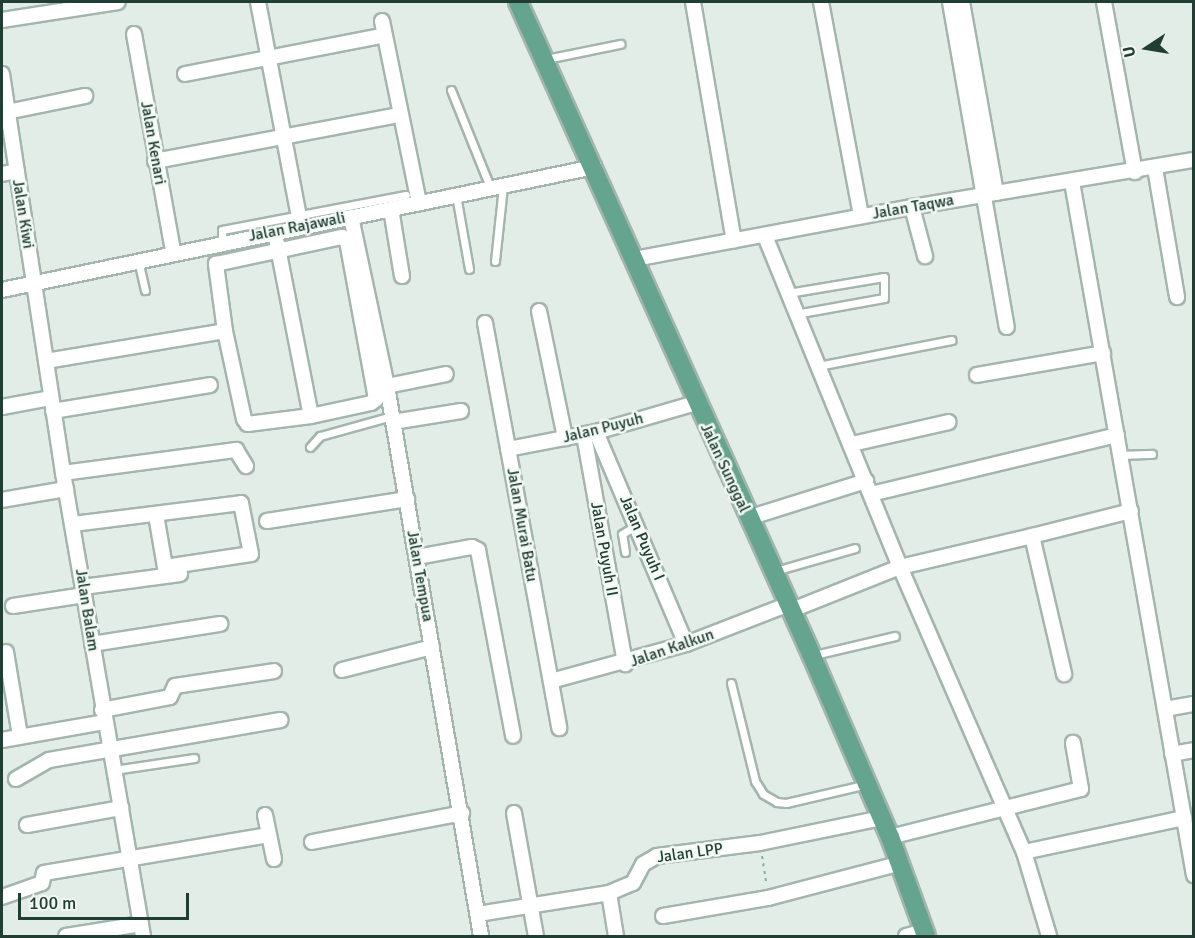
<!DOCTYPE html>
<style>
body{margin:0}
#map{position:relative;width:1195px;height:938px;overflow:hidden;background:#e2ede7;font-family:Signika,sans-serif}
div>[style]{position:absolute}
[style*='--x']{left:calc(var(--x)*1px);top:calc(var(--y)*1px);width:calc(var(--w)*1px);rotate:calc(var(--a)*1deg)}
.path>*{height:2px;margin-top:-1px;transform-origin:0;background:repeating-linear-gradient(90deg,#81b19f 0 3px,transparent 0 7.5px)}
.roads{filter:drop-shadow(2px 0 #a4b5ae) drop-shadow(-2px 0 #a4b5ae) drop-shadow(0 2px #a4b5ae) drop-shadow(0 -2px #a4b5ae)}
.service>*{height:7px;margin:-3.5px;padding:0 3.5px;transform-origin:3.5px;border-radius:3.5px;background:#fff}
.minor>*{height:14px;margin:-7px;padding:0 7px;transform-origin:7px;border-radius:7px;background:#fff}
.primary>*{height:18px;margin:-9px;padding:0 9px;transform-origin:9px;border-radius:9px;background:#65a48f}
span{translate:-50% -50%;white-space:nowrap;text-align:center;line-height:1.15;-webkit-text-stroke:5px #f2f9f5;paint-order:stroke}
.street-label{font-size:16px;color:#213e34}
.frame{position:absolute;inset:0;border:3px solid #213e34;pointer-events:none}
.north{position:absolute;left:1117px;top:18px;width:60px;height:60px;-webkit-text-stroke:4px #f2f9f5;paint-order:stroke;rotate:258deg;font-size:16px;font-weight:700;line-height:24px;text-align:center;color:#213e34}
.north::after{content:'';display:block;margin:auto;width:21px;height:27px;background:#213e34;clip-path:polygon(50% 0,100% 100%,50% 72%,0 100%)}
.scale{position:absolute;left:18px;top:893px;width:171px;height:27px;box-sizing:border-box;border:3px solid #213e34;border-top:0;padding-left:8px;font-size:18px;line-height:21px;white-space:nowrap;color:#213e34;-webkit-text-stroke:4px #f2f9f5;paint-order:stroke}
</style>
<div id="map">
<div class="path">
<div style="--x:762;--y:856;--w:30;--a:81"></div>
</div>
<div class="roads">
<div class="service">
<div style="--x:546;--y:59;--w:76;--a:-11.5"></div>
<div style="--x:451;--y:90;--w:105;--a:68.1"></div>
<div style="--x:456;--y:195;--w:75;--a:80"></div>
<div style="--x:222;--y:242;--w:12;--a:-90"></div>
<div style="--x:222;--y:230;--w:187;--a:-10.8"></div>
<div style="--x:138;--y:260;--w:31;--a:77"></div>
<div style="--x:495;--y:261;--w:75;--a:-83.9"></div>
<div style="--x:788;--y:293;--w:97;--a:-9.5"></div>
<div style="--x:884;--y:277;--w:21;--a:90"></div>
<div style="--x:884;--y:298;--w:90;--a:169.8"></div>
<div style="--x:818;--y:366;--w:136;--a:-11"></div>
<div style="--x:310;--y:447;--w:15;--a:-48"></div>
<div style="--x:320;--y:436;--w:75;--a:-15.5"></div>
<div style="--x:1121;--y:455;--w:31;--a:-2"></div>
<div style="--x:625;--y:552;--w:18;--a:-99"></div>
<div style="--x:622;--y:534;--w:17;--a:-31"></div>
<div style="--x:775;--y:571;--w:83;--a:-16"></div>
<div style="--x:814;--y:655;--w:83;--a:-13.2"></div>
<div style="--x:731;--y:683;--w:101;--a:76.2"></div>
<div style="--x:755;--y:781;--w:15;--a:58"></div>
<div style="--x:763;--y:794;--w:16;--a:30"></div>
<div style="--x:777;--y:802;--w:9;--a:6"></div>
<div style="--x:786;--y:803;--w:83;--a:-13.2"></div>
<div style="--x:114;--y:770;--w:81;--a:-8.5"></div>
</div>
<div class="minor">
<div style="--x:258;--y:2;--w:229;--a:79.2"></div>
<div style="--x:693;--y:2;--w:242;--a:80.3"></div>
<div style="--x:821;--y:2;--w:218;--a:79.4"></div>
<div style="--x:950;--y:2;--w:330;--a:80.1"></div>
<div style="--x:962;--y:2;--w:194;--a:79.9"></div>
<div style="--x:1104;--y:2;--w:173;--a:79.7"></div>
<div style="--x:2;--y:20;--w:117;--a:-8.8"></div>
<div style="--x:382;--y:21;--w:186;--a:78.5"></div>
<div style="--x:134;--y:34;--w:220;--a:79.8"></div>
<div style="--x:2;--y:74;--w:404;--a:81.3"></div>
<div style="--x:63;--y:473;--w:470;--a:80.2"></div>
<div style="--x:185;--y:74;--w:195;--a:-11"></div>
<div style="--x:7;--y:112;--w:80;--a:-11.6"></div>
<div style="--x:155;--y:161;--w:242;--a:-10.7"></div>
<div style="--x:1155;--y:168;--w:131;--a:80.3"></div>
<div style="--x:2;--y:174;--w:15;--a:-11"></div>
<div style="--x:1072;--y:182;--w:704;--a:80.02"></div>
<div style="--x:912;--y:207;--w:51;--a:75.1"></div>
<div style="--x:391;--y:209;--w:68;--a:80.7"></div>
<div style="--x:351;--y:217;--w:173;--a:78"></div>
<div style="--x:387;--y:386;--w:558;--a:80.3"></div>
<div style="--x:765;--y:236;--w:357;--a:67.8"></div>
<div style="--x:900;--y:567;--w:311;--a:66.5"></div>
<div style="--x:1024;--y:852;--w:88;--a:73.4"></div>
<div style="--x:342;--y:237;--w:6;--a:39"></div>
<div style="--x:347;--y:241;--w:161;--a:79.6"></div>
<div style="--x:376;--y:399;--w:6;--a:141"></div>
<div style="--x:371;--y:403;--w:61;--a:167.8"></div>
<div style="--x:311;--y:416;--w:64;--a:172.8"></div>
<div style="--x:248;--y:424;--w:6;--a:-129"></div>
<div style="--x:244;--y:419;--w:90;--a:-102.2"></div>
<div style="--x:225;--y:331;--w:68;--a:-97.7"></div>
<div style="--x:216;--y:264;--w:129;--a:-12.1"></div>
<div style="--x:277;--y:243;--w:176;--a:78.9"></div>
<div style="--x:634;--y:259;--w:283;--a:-10.6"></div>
<div style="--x:912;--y:207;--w:286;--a:-9.5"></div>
<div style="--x:2;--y:290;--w:605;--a:-11.74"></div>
<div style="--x:539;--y:311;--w:130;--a:78.4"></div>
<div style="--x:485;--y:323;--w:412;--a:79.6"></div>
<div style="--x:46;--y:361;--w:181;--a:-9.5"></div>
<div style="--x:977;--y:375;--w:128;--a:-9.9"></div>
<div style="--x:387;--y:386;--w:60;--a:-11.5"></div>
<div style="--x:2;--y:407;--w:50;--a:-10.4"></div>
<div style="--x:53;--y:411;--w:159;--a:-9.4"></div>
<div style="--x:393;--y:422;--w:69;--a:-9.2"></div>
<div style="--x:596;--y:432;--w:230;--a:67"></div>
<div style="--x:584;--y:435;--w:233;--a:79.8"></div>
<div style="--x:852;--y:444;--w:99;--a:-12.8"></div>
<div style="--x:508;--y:449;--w:90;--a:-10.9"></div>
<div style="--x:596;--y:432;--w:104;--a:-16.2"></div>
<div style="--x:63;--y:473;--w:175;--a:-7.6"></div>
<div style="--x:236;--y:450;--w:19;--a:58"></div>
<div style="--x:871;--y:494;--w:253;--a:-13.5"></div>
<div style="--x:2;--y:500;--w:65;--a:-9.8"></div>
<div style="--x:748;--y:518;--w:124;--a:-17.4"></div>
<div style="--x:267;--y:521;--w:142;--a:-8.9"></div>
<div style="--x:73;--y:524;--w:169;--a:-7.1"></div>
<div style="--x:241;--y:503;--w:52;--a:78.9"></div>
<div style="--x:251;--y:554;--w:87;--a:171.4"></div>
<div style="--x:165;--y:567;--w:53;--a:-99.8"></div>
<div style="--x:1032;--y:536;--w:102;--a:-14.2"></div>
<div style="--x:417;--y:557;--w:56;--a:-10.3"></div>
<div style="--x:472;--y:547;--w:7;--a:27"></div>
<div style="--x:478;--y:550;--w:189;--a:79.3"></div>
<div style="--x:83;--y:587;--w:98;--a:-7.6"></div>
<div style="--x:13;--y:606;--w:72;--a:-8.8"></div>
<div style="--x:792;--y:610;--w:116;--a:-21.7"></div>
<div style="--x:900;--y:567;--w:136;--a:-13.2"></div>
<div style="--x:1032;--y:536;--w:142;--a:76.9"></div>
<div style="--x:92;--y:644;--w:130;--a:-8.9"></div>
<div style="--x:6;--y:652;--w:85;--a:80.5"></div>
<div style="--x:342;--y:670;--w:93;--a:-14.3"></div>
<div style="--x:551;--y:681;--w:140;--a:-15.3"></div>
<div style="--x:686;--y:644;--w:110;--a:-21.2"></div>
<div style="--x:1165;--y:709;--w:29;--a:-10"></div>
<div style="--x:102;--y:710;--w:69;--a:-10.8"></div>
<div style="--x:170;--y:697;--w:12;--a:-66"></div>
<div style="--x:175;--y:686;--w:100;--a:-8.6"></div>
<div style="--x:2;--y:740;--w:105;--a:-9.9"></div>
<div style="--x:1172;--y:754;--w:22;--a:-10"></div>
<div style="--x:16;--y:779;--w:38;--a:-30"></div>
<div style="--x:49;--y:760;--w:235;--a:-9.8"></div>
<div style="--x:514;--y:813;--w:125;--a:79.9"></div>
<div style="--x:265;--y:815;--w:45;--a:78.4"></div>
<div style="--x:27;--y:825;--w:96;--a:-10.3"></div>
<div style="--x:890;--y:837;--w:197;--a:-14.1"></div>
<div style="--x:1081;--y:789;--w:47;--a:-99.9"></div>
<div style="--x:312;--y:842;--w:153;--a:-10.9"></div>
<div style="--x:1024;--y:852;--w:164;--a:-12"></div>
<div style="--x:609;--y:893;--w:44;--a:80.8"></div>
<div style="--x:2;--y:897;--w:42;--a:-19.3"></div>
<div style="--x:42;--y:883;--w:10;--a:-79"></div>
<div style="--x:44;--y:873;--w:228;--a:-9.6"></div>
<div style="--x:478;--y:914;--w:133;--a:-9.1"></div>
<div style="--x:609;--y:893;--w:26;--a:-23"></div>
<div style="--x:633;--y:883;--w:21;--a:-62"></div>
<div style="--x:643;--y:864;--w:16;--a:-30"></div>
<div style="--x:657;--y:856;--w:104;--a:-7.2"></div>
<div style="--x:760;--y:843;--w:125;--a:-11.6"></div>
<div style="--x:663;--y:916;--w:107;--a:-9.7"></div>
<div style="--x:768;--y:898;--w:138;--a:-14.7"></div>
<div style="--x:66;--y:936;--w:76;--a:-9.1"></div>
<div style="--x:906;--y:936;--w:20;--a:-15"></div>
</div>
<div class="primary">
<div style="--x:518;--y:2;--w:717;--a:65.79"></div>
<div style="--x:812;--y:656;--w:197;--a:66.7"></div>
<div style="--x:890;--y:837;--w:105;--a:70"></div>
</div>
</div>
<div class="street-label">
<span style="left:153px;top:143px;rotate:80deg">Jalan Kenari</span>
<span style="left:913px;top:207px;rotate:-10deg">Jalan Taqwa</span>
<span style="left:23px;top:214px;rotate:81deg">Jalan Kiwi</span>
<span style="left:297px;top:227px;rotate:-11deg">Jalan Rajawali</span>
<span style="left:603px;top:428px;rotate:-14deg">Jalan Puyuh</span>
<span style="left:725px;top:468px;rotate:65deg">Jalan Sunggal</span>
<span style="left:522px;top:525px;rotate:80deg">Jalan Murai Batu</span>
<span style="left:642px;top:538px;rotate:67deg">Jalan Puyuh I</span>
<span style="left:604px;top:549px;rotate:80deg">Jalan Puyuh II</span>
<span style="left:420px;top:576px;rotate:80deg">Jalan Tempua</span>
<span style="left:87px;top:610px;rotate:81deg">Jalan Balam</span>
<span style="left:672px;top:648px;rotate:-19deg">Jalan Kalkun</span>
<span style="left:690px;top:853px;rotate:-8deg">Jalan LPP</span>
</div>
<div class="frame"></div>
<div class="north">U</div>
<div class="scale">100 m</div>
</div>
